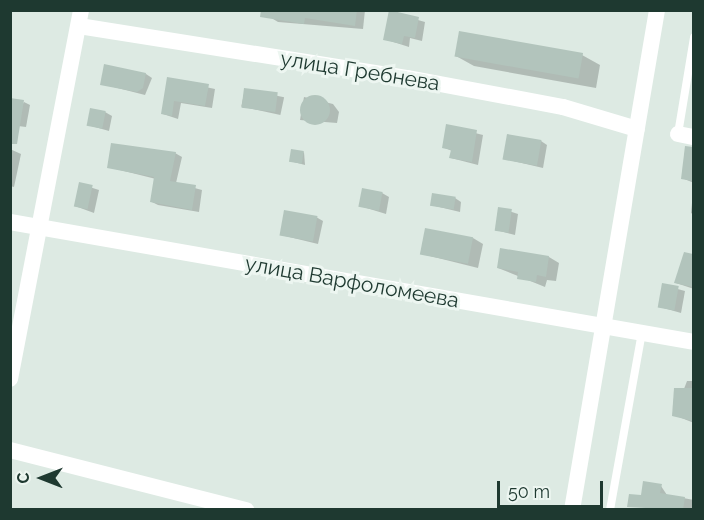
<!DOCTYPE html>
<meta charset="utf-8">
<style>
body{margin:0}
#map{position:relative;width:704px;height:520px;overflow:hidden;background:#ddeae3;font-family:Raleway,sans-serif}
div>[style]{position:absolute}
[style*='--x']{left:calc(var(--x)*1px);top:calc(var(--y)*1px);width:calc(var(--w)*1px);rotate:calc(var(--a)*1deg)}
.shadow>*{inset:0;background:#0003;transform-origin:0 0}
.building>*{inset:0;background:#b2c4bc;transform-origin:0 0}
.round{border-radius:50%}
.lane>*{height:8px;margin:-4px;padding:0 4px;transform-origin:4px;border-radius:4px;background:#fff}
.street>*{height:16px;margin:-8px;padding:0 8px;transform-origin:8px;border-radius:8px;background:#fff}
span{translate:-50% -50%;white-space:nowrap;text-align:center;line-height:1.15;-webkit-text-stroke:6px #edf6f1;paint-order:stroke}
.street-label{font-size:21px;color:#1e3930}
.frame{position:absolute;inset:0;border:12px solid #1e3930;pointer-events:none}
.north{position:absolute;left:12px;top:448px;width:60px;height:60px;-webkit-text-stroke:4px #edf6f1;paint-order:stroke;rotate:270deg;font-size:16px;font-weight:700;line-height:24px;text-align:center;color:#1e3930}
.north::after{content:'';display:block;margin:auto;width:21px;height:27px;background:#1e3930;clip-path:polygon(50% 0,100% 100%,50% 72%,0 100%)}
.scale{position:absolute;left:497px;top:481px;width:106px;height:27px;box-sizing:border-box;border:3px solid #1e3930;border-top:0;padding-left:8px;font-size:18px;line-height:21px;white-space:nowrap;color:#1e3930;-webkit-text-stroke:4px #edf6f1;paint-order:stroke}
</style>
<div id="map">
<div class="shadow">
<div style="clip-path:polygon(271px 10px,365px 10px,363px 29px,278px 22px,270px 17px)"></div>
<div style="clip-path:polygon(390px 12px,425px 22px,422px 41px,410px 38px,409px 47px,384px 39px)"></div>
<div style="clip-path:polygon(582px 55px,600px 65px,596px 88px,474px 66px,456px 56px)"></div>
<div style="clip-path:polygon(146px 74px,152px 78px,145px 95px,102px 84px)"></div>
<div style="clip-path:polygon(168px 79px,215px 89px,212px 108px,181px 103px,178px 119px,163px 114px)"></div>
<div style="left:245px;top:89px;width:40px;height:18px;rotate:12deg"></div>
<div style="clip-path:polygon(304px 97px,333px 104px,339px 112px,337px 123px,300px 120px)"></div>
<div style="clip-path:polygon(24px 102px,30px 105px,26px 127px,10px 125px)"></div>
<div style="clip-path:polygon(105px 112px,112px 116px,109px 131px,88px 125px)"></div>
<div style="clip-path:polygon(447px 126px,483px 135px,478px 165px,451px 158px,452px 151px,443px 147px)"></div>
<div style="clip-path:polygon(541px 141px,547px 145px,543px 168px,505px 159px)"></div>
<div style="clip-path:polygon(10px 149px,21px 154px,14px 187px,10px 186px)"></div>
<div style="clip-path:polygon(304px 152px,305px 165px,290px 161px)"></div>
<div style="clip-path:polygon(175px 153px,182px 157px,176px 183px,202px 190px,199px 212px,158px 205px,152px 202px,156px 179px,108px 167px)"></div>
<div style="clip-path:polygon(685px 156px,694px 157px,694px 183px,682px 178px)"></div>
<div style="clip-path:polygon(694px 183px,694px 215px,691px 213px)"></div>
<div style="clip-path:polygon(80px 184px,99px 190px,94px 213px,75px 206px)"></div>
<div style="clip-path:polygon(382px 193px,389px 197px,386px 214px,360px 206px)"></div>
<div style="clip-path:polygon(455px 198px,461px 202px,460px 212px,431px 205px)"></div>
<div style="clip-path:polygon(500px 208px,518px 214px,515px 235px,496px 230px)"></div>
<div style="clip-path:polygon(316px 217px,323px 221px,318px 244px,281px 235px)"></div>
<div style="clip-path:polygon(473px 238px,483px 244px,478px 268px,422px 254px)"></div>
<div style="clip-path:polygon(685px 253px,694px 255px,694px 289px,676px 283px)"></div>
<div style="clip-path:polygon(549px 257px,559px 263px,556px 281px,547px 280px,545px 287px,498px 268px)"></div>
<div style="clip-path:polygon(663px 285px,685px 291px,681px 313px,660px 307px)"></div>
<div style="clip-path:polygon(687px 381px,694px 381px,694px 423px,674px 415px)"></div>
<div style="clip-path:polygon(661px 486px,667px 495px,694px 500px,694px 510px,629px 506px)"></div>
</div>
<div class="building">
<div style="clip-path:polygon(261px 10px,357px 10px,355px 26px,305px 18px,304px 24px,260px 17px)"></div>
<div style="clip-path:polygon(389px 10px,419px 17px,415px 38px,404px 36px,402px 44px,383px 40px)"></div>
<div style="left:459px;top:31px;width:126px;height:26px;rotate:10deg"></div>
<div style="clip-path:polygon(104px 64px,146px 73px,143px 88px,137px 92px,100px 85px)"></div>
<div style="clip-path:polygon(167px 77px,209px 84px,205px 106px,174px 101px,172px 116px,161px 114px)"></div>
<div style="left:244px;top:88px;width:34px;height:20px;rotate:7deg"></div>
<div class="round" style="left:300px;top:95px;width:30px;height:30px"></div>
<div style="clip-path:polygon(10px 98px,24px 100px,17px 144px,10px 144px)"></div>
<div style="left:90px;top:108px;width:16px;height:18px;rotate:11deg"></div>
<div style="clip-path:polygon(446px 124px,477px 130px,472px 162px,449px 158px,451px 150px,442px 148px)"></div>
<div style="left:507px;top:134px;width:35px;height:26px;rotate:10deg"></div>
<div style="clip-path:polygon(111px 143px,176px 152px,170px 181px,196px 185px,192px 210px,150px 202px,154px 177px,107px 168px)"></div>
<div style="clip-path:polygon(685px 146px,693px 147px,693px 181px,681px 179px)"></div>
<div style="left:291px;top:149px;width:13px;height:13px;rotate:9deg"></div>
<div style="left:79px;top:182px;width:14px;height:25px;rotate:12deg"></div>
<div style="left:362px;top:188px;width:21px;height:19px;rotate:11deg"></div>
<div style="left:432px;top:193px;width:24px;height:13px;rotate:9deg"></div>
<div style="left:498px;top:207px;width:14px;height:24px;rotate:8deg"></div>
<div style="left:284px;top:210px;width:34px;height:26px;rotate:10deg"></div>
<div style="left:425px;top:228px;width:49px;height:27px;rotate:11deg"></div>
<div style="clip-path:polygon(500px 248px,549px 256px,546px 277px,537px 275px,536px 282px,517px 279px,518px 272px,497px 268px)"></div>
<div style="clip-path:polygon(684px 252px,693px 254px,693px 287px,674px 283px)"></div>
<div style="left:662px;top:283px;width:17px;height:25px;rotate:10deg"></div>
<div style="clip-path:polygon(674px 388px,693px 388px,693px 421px,672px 416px)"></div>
<div style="clip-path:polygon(643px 481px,662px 484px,660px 493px,685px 497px,683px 510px,627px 507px,629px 494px,641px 495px)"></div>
</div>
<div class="lane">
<div style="--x:678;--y:134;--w:98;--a:-80.6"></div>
<div style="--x:610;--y:510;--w:180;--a:-79.8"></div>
</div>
<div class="street">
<div style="--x:79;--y:26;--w:333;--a:9"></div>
<div style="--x:408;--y:78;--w:158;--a:10.6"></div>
<div style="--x:563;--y:107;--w:77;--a:16.6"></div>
<div style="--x:678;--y:134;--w:16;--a:11"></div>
<div style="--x:10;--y:222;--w:694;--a:9.95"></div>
<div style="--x:10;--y:379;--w:376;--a:-79.1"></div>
<div style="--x:10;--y:450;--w:244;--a:14.3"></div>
<div style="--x:572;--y:510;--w:507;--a:-80.35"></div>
</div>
<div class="street-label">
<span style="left:360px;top:71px;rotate:9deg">улица Гребнева</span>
<span style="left:352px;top:282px;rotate:10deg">улица Варфоломеева</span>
</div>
<div class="frame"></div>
<div class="north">С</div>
<div class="scale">50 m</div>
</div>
